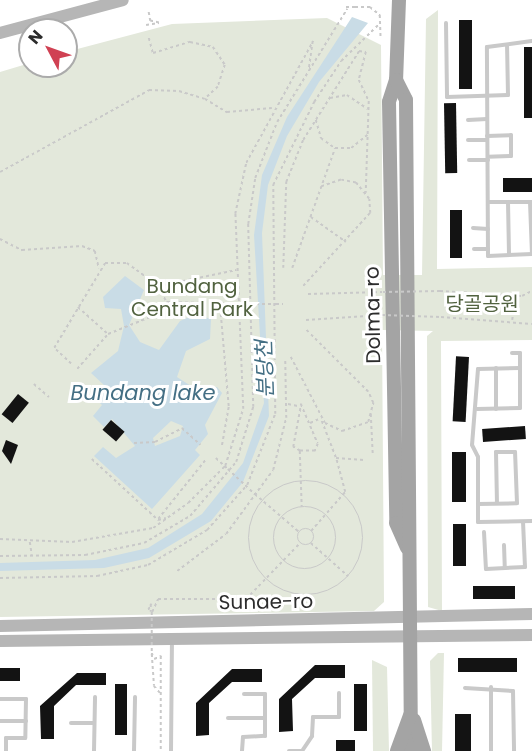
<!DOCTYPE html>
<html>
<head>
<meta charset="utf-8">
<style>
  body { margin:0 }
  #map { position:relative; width:532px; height:751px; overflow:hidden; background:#fff; font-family:Poppins,"Noto Sans KR",sans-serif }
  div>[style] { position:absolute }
  .green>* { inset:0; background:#e3e8db }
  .water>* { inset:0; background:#c9dce6 }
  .building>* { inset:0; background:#131313; transform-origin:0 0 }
  .path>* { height:1.5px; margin-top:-0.75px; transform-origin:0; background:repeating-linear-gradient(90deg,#c9c9c9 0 3px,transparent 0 6px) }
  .path>.ring { margin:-0.75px; padding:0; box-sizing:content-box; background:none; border:1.5px solid #c9c9c9; border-radius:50% }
  .lane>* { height:4px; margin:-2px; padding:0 2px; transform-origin:2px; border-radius:2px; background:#c9c9c9 }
  .secondary>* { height:12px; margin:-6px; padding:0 6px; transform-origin:6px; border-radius:6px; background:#b6b6b6 }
  .primary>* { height:14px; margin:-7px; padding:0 7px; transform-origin:7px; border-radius:7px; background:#a4a4a4 }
  .path-bridge>* { height:1.5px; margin-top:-0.75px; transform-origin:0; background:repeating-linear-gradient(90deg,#c9c9c9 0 3px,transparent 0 6px) }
  span { translate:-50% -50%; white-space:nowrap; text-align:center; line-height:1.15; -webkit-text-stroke:6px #fff; paint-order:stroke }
  .park-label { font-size:20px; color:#51623f }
  .street-label { font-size:20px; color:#2c2c2c }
  .water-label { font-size:21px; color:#446f84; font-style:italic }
  .north { position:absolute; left:18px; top:18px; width:60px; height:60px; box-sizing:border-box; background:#fff; border:2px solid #ababab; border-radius:50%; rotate:311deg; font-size:16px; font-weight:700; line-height:24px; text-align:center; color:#2c2c2c }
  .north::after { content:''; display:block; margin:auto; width:21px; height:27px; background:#d04153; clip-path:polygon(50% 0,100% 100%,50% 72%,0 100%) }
</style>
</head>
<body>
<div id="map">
  <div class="green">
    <i style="clip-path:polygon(438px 10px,437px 269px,532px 267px,532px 340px,441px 341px,442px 611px,428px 607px,427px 336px,433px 331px,382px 330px,384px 602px,374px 611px,0 617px,0 72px,30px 63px,66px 66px,66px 52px,172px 24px,327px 18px,381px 45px,383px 275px,422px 275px,426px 19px)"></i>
    <i style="clip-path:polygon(438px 653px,444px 653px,442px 751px,432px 751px,430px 661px)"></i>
    <i style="clip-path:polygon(372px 660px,387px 667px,389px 751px,373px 751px)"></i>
  </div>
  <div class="water">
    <i style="clip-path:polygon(352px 17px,368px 23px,319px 82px,287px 136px,268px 185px,262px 233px,269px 416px,243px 482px,211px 521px,149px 558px,104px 568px,0 571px,0 563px,95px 560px,148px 548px,202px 514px,243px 463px,264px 403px,254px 235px,262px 175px,287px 117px)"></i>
    <i style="clip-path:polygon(evenodd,125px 276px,144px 290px,129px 325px,140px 342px,159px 350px,180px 321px,196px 314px,211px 319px,210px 339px,186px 351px,177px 377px,191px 386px,217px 387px,222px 393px,205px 425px,208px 434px,195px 450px,200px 455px,152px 509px,94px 456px,103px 447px,116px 458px,135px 446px,112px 419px,104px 427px,93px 416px,102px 405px,95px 398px,105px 386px,91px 373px,118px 351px,124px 326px,121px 309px,105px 308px,103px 297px,125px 276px,171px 421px,183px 426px,180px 436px,155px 446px,153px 438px,171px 421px)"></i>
  </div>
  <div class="building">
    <i style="left:459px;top:20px;width:13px;height:69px"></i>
    <i style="left:524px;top:47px;width:8px;height:71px"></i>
    <i style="left:456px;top:103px;width:70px;height:12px;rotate:89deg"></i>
    <i style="left:503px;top:178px;width:29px;height:14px"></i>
    <i style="left:450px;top:210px;width:12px;height:48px"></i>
    <i style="left:469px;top:357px;width:65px;height:13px;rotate:93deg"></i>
    <i style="left:18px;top:394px;width:14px;height:26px;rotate:39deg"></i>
    <i style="left:111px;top:420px;width:18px;height:13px;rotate:41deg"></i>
    <i style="left:525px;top:426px;width:13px;height:43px;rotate:86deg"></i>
    <i style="clip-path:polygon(6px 440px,18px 445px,11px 464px,2px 451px)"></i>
    <i style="left:452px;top:452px;width:14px;height:50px"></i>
    <i style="left:453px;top:524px;width:13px;height:42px"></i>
    <i style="left:515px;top:586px;width:13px;height:42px;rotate:90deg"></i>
    <i style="left:517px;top:658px;width:14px;height:59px;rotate:90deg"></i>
    <i style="clip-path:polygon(315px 665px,345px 665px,345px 678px,315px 678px,292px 699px,293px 731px,279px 732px,279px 699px)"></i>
    <i style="left:0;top:668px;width:20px;height:13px"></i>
    <i style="clip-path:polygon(232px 669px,262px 669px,262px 682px,232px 682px,209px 703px,209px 735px,196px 736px,196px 703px)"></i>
    <i style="clip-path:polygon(77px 673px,106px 673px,106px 685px,76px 685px,54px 706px,54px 739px,41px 739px,40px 706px)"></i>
    <i style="left:115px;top:684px;width:12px;height:51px"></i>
    <i style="left:354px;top:684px;width:13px;height:47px"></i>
    <i style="left:471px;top:714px;width:37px;height:16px;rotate:90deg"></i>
    <i style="left:336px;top:740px;width:19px;height:11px"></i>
  </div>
  <div class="path">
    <i style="left:355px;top:7px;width:15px"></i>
    <i style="left:370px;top:7px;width:13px;rotate:39deg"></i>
    <i style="left:380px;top:15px;width:24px;rotate:88deg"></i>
    <i style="left:146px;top:25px;width:13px;rotate:-9deg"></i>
    <i style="left:159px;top:23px;width:9px;rotate:-167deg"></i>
    <i style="left:150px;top:21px;width:11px;rotate:-100deg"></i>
    <i style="left:149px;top:38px;width:16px;rotate:75deg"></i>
    <i style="left:153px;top:53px;width:39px;rotate:-17deg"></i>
    <i style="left:190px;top:42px;width:24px;rotate:12deg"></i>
    <i style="left:213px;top:47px;width:22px;rotate:56deg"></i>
    <i style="left:225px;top:65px;width:23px;rotate:108deg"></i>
    <i style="left:218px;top:87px;width:18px;rotate:137deg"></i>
    <i style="left:205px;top:99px;width:26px;rotate:31deg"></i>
    <i style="left:227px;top:112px;width:45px;rotate:-5.1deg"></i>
    <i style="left:330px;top:98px;width:17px;rotate:-10deg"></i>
    <i style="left:347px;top:95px;width:25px;rotate:34deg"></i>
    <i style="left:316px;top:120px;width:19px;rotate:74deg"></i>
    <i style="left:321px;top:138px;width:17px;rotate:36deg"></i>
    <i style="left:335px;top:148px;width:16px"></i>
    <i style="left:351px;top:148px;width:21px;rotate:-39deg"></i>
    <i style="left:0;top:172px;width:170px;rotate:-28.8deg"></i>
    <i style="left:149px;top:90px;width:30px;rotate:2deg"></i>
    <i style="left:179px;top:91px;width:27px;rotate:17deg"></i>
    <i style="left:311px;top:217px;width:43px;rotate:35.5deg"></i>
    <i style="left:0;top:239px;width:25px;rotate:27deg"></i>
    <i style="left:22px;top:250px;width:60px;rotate:-3.8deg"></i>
    <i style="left:82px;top:246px;width:14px;rotate:21deg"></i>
    <i style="left:95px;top:251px;width:18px;rotate:77deg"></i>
    <i style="left:283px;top:268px;width:86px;rotate:-88deg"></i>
    <i style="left:286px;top:182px;width:45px;rotate:-68deg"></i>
    <i style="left:303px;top:140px;width:105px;rotate:-57.8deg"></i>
    <i style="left:359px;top:51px;width:7px;rotate:8deg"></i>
    <i style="left:366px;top:52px;width:29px;rotate:104deg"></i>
    <i style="left:359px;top:80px;width:23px;rotate:65deg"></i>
    <i style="left:369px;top:101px;width:92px;rotate:91.9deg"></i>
    <i style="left:292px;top:268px;width:127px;rotate:-70.3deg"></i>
    <i style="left:303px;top:286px;width:99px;rotate:-47.5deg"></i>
    <i style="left:370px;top:213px;width:14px;rotate:-94deg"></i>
    <i style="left:369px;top:199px;width:21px;rotate:-129deg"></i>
    <i style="left:356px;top:183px;width:15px;rotate:-169deg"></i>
    <i style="left:341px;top:180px;width:21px;rotate:161deg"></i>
    <i style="left:159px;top:287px;width:16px;rotate:63deg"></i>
    <i style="left:440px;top:291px;width:82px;rotate:3.5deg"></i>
    <i style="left:522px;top:296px;width:11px;rotate:-27deg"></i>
    <i style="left:308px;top:294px;width:74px;rotate:-1.5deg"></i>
    <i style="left:220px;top:302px;width:105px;rotate:85.1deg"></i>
    <i style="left:229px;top:407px;width:40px;rotate:100deg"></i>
    <i style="left:276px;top:304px;width:7px"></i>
    <i style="left:78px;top:307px;width:40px;rotate:42deg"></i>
    <i style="left:221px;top:313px;width:11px;rotate:-38deg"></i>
    <i style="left:441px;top:317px;width:91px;rotate:4.4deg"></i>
    <i style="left:306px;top:320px;width:76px;rotate:-3.8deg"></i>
    <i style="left:512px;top:320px;width:24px;rotate:-83deg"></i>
    <i style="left:291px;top:357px;width:74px;rotate:62.7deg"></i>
    <i style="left:325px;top:423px;width:19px;rotate:25deg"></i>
    <i style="left:342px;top:431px;width:28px;rotate:-19deg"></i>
    <i style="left:368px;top:422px;width:20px;rotate:-75deg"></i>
    <i style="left:373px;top:403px;width:12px;rotate:-114deg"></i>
    <i style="left:368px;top:392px;width:89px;rotate:-135deg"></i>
    <i style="left:71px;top:364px;width:23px;rotate:-137deg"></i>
    <i style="left:54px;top:348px;width:99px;rotate:-59deg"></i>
    <i style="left:105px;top:263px;width:22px"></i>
    <i style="left:127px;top:263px;width:39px;rotate:36deg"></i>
    <i style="left:159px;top:286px;width:79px;rotate:-11.7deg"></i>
    <i style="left:77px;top:369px;width:47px;rotate:-48.5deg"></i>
    <i style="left:108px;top:334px;width:56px;rotate:-22deg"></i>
    <i style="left:160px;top:313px;width:13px;rotate:-58deg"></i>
    <i style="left:167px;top:302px;width:77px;rotate:1.5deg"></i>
    <i style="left:34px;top:384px;width:20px;rotate:41deg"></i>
    <i style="left:288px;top:404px;width:10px;rotate:11deg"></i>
    <i style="left:371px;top:414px;width:41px;rotate:87.2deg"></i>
    <i style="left:322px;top:421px;width:40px;rotate:69deg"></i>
    <i style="left:336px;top:458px;width:28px;rotate:4deg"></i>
    <i style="left:310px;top:423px;width:10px;rotate:-24deg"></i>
    <i style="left:134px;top:443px;width:21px;rotate:-3deg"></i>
    <i style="left:155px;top:442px;width:30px;rotate:-27deg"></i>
    <i style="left:182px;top:428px;width:25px;rotate:42deg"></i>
    <i style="left:300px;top:451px;width:8px;rotate:-150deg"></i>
    <i style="left:293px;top:447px;width:44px;rotate:-79.5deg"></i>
    <i style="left:301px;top:404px;width:43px;rotate:67deg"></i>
    <i style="left:318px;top:444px;width:8px;rotate:113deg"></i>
    <i style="left:315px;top:451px;width:15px;rotate:180deg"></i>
    <i style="left:300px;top:451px;width:56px;rotate:88deg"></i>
    <i style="left:216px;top:458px;width:16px;rotate:43deg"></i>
    <i style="left:92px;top:459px;width:90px;rotate:42.7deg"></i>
    <i style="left:158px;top:520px;width:8px;rotate:-14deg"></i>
    <i class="ring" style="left:249px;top:481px;width:112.5px;height:112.5px"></i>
    <i style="left:255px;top:494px;width:58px;rotate:40.8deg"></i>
    <i class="ring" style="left:274px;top:507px;width:60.5px;height:60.5px"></i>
    <i style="left:158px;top:519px;width:77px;rotate:-51.3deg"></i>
    <i class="ring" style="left:298px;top:529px;width:14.5px;height:14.5px"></i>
    <i style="left:311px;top:531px;width:52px;rotate:-48.9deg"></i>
    <i style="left:345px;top:492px;width:35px;rotate:-105deg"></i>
    <i style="left:0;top:539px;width:72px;rotate:2.4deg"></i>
    <i style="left:72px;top:542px;width:82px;rotate:-9.8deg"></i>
    <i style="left:153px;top:528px;width:43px;rotate:-35.5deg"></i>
    <i style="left:188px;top:503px;width:52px;rotate:-45deg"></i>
    <i style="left:225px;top:466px;width:60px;rotate:-72.5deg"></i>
    <i style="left:243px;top:409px;width:195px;rotate:-92.3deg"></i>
    <i style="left:235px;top:214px;width:52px;rotate:-77.8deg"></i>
    <i style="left:246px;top:163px;width:139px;rotate:-61.2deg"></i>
    <i style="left:313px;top:41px;width:28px;rotate:98deg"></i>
    <i style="left:30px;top:542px;width:13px;rotate:81deg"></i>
    <i style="left:311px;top:543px;width:50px;rotate:41.7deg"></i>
    <i style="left:0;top:556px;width:85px;rotate:-0.7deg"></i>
    <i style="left:85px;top:555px;width:60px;rotate:-11.5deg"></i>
    <i style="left:144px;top:543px;width:53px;rotate:-30.4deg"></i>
    <i style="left:190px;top:516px;width:71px;rotate:-49.6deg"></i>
    <i style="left:236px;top:462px;width:58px;rotate:-72.8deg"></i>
    <i style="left:253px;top:407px;width:183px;rotate:-91.6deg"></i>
    <i style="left:248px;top:224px;width:47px;rotate:-81.3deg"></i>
    <i style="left:255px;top:178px;width:60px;rotate:-68.6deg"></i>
    <i style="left:277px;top:122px;width:133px;rotate:-58.2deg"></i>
    <i style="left:177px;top:571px;width:61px;rotate:-37.1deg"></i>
    <i style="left:226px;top:534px;width:79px;rotate:-53.7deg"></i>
    <i style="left:273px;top:470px;width:54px;rotate:-76deg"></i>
    <i style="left:286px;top:418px;width:57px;rotate:-91deg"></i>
    <i style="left:0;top:578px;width:97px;rotate:-1.2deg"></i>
    <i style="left:97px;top:576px;width:52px;rotate:-12.2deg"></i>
    <i style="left:148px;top:565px;width:69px;rotate:-30.7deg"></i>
    <i style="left:207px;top:530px;width:60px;rotate:-48.4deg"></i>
    <i style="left:247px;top:485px;width:76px;rotate:-68.5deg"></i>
    <i style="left:275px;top:414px;width:229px;rotate:-90.5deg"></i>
    <i style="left:273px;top:185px;width:93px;rotate:-63.7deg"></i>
    <i style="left:314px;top:102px;width:49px;rotate:-56.6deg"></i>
    <i style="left:341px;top:61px;width:52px;rotate:-44.2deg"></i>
    <i style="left:148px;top:610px;width:7px;rotate:-63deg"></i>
    <i style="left:151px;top:604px;width:8px;rotate:90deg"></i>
    <i style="left:152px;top:612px;width:14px;rotate:-65deg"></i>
    <i style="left:158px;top:599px;width:88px"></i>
    <i style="left:246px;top:599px;width:78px;rotate:-46deg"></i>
    <i style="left:152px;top:653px;width:6px;rotate:72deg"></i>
    <i style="left:154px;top:659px;width:8px;rotate:-23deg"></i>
    <i style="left:161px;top:656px;width:95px;rotate:90deg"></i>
    <i style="left:152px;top:654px;width:32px;rotate:86deg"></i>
    <i style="left:154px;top:686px;width:11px;rotate:49deg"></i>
  </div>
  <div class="lane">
    <i style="left:446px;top:23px;width:74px;rotate:89.2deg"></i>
    <i style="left:447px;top:97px;width:61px;rotate:-1.9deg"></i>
    <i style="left:508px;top:95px;width:50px;rotate:-91.1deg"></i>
    <i style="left:468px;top:120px;width:19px;rotate:-3deg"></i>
    <i style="left:487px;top:136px;width:24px;rotate:-2deg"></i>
    <i style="left:511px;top:135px;width:21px;rotate:90deg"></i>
    <i style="left:511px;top:156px;width:23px;rotate:178deg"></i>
    <i style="left:468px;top:140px;width:19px"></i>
    <i style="left:469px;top:160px;width:19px"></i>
    <i style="left:488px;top:202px;width:44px"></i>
    <i style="left:508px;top:202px;width:53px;rotate:88.9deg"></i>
    <i style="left:530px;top:202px;width:52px;rotate:87.8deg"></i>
    <i style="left:532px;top:254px;width:44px;rotate:177.4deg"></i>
    <i style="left:488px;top:256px;width:209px;rotate:-90.3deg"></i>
    <i style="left:487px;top:47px;width:45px;rotate:-7.6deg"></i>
    <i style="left:473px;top:228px;width:15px;rotate:4deg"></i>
    <i style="left:474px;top:249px;width:14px"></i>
    <i style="left:496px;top:368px;width:41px;rotate:90deg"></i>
    <i style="left:520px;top:368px;width:42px;rotate:178.6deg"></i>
    <i style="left:478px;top:369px;width:76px;rotate:94.5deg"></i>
    <i style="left:472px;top:445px;width:13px;rotate:63deg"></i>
    <i style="left:478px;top:457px;width:65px;rotate:90deg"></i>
    <i style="left:478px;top:522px;width:54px;rotate:-1.1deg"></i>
    <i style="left:477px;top:409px;width:43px;rotate:-1.3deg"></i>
    <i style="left:520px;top:408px;width:55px;rotate:-90deg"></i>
    <i style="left:520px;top:353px;width:8px;rotate:180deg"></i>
    <i style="left:478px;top:504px;width:39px;rotate:-1deg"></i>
    <i style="left:517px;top:503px;width:51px;rotate:-92.2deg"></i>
    <i style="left:515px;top:452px;width:19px;rotate:180deg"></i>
    <i style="left:496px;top:452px;width:51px;rotate:88.9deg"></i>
    <i style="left:484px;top:532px;width:37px;rotate:87deg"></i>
    <i style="left:486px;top:569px;width:39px;rotate:-3deg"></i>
    <i style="left:525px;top:567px;width:45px;rotate:-92.5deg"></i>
    <i style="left:504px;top:545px;width:23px;rotate:88deg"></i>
    <i style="left:491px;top:687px;width:64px;rotate:90deg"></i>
    <i style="left:465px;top:688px;width:48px;rotate:3.6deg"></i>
    <i style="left:513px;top:691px;width:60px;rotate:89deg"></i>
    <i style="left:0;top:699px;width:26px"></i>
    <i style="left:26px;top:699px;width:39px;rotate:91deg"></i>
    <i style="left:25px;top:738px;width:19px;rotate:180deg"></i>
    <i style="left:6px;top:738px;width:13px;rotate:90deg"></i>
    <i style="left:228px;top:718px;width:37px"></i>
    <i style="left:0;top:721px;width:26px"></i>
    <i style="left:71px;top:723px;width:23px"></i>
    <i style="left:94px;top:751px;width:54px;rotate:-88.9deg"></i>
    <i style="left:134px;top:751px;width:54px;rotate:-88.9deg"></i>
    <i style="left:171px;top:751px;width:111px;rotate:-89.5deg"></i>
    <i style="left:242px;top:751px;width:14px;rotate:-86deg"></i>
    <i style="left:243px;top:737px;width:22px;rotate:-3deg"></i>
    <i style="left:265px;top:736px;width:42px;rotate:-90deg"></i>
    <i style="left:265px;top:694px;width:21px;rotate:180deg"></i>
    <i style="left:289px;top:751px;width:13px"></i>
    <i style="left:302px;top:751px;width:18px;rotate:-56deg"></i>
    <i style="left:312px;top:736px;width:19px;rotate:-87deg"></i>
    <i style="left:313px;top:717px;width:26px"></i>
    <i style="left:339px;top:717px;width:24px;rotate:-90deg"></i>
  </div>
  <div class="secondary">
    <i style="left:0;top:33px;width:127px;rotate:-15deg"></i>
    <i style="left:0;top:626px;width:532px;rotate:-1.29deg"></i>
    <i style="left:0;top:641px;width:532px;rotate:-0.65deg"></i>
  </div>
  <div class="primary">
    <i style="left:399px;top:0;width:80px;rotate:92.1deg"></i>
    <i style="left:396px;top:80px;width:23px;rotate:108deg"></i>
    <i style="left:389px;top:102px;width:421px;rotate:89deg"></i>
    <i style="left:396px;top:523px;width:27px;rotate:66deg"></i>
    <i style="left:396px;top:80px;width:22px;rotate:63deg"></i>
    <i style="left:406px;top:100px;width:651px;rotate:89.56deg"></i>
    <i style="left:414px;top:720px;width:33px;rotate:72deg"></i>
    <i style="left:397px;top:751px;width:38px;rotate:-70deg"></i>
  </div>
  <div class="path-bridge">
    <i style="left:346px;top:7px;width:9px"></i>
    <i style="left:383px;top:292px;width:57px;rotate:-1deg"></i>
    <i style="left:244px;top:304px;width:32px"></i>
    <i style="left:382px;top:315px;width:59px;rotate:1.9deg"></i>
    <i style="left:228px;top:469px;width:37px;rotate:43deg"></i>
    <i style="left:152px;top:612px;width:41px;rotate:90deg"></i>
  </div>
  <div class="park-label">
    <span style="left:192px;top:298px">Bundang<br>Central Park</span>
    <span style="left:482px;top:304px">당골공원</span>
  </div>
  <div class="street-label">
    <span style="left:373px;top:315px;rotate:-91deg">Dolma-ro</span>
    <span style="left:266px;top:602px;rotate:-1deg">Sunae-ro</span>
  </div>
  <div class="water-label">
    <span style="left:265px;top:369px;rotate:-92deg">분당천</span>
    <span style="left:143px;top:393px">Bundang lake</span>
  </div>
  <div class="north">N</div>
</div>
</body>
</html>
